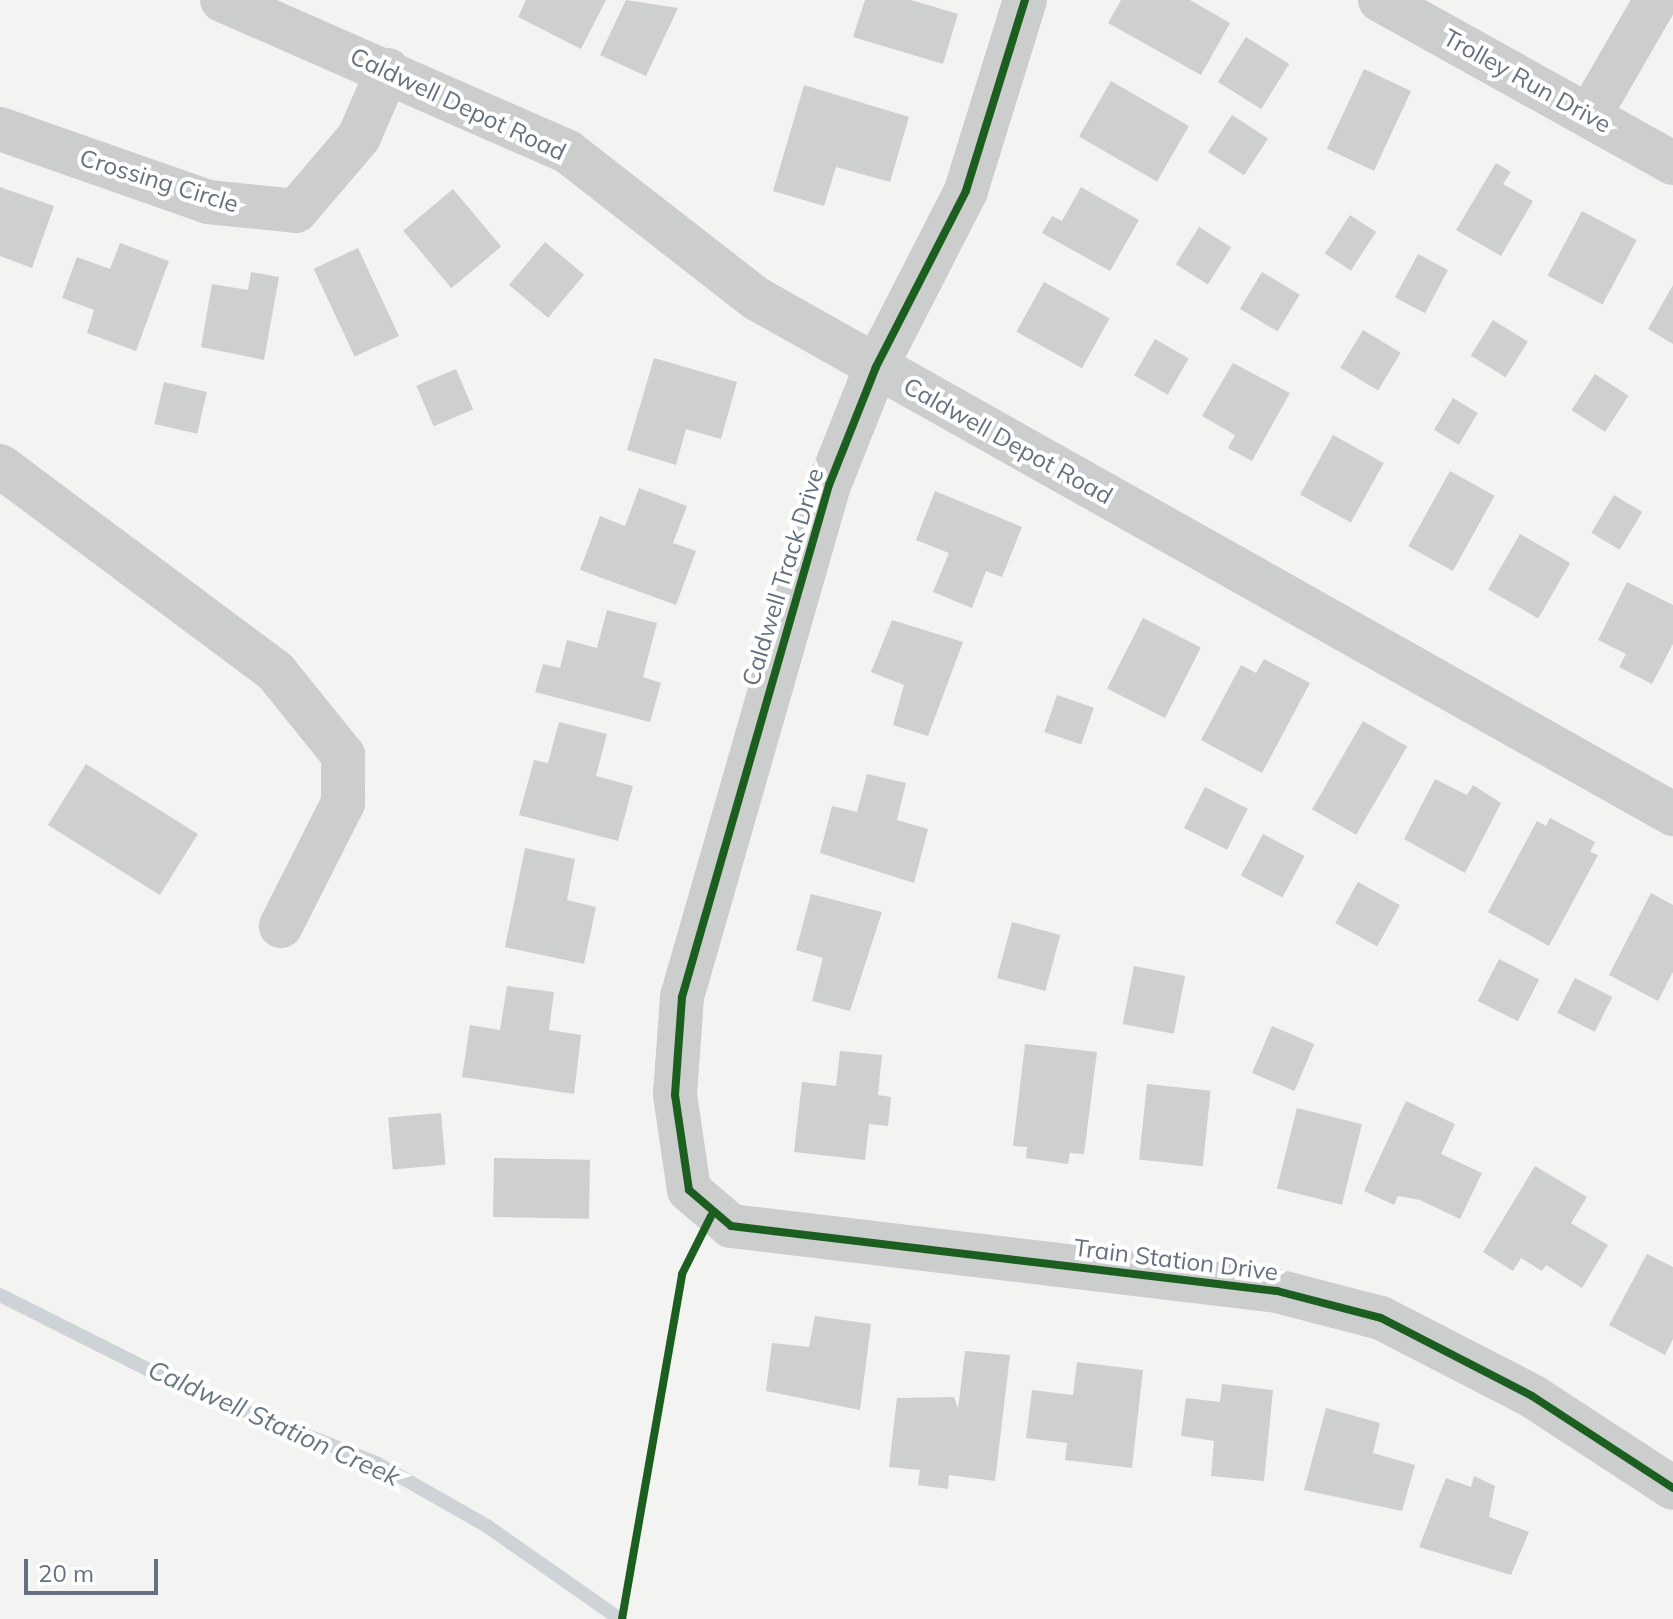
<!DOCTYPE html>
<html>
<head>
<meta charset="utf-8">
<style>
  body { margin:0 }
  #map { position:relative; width:1673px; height:1619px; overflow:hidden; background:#f3f3f2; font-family:Mulish,sans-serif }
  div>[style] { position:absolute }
  .stream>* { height:14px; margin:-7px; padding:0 7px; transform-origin:7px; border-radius:7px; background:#cdd3d7 }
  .building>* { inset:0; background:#cecfcf; transform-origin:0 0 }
  .minor>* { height:44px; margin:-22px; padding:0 22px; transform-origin:22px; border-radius:22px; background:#cccdcd }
  .cycleway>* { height:8px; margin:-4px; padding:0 4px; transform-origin:4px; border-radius:4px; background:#1b5e20 }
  span { translate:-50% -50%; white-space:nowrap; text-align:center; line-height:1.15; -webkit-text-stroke:8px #fff; paint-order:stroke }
  .street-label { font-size:24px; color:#657080 }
  .water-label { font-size:26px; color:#667884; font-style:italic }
  .scale { position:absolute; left:24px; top:1559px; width:134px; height:36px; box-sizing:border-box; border:4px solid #657080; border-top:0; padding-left:10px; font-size:24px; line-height:28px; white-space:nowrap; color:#657080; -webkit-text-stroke:6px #fff; paint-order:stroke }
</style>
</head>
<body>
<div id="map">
  <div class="stream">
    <i style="left:0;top:1295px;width:198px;rotate:26.7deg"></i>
    <i style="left:177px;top:1384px;width:216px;rotate:21.7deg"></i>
    <i style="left:378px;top:1464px;width:125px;rotate:29.6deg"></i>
    <i style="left:487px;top:1526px;width:162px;rotate:35deg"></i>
  </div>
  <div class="building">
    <i style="clip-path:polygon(526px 0,606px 0,581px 49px,518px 17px)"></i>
    <i style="clip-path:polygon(626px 0,678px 8px,646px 76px,600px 55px)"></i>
    <i style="clip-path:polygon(865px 0,911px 0,958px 14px,943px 64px,853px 37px)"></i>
    <i style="clip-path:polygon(1121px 0,1190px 0,1230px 23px,1201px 75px,1108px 23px)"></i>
    <i style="left:1246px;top:37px;width:51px;height:53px;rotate:32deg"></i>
    <i style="left:1364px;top:69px;width:52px;height:88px;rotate:25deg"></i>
    <i style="left:1111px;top:81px;width:90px;height:64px;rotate:30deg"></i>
    <i style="clip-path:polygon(804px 85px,909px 117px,890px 182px,836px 167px,824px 206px,773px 191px)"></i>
    <i style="left:1232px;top:115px;width:43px;height:44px;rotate:33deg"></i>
    <i style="clip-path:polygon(1496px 163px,1511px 172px,1503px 184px,1533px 201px,1501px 256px,1456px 230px)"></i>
    <i style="clip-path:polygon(0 187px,54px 206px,32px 268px,0 256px)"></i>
    <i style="clip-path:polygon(1081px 187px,1139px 220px,1110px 271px,1042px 233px,1052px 216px,1062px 221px)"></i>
    <i style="left:453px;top:189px;width:75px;height:65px;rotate:50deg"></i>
    <i style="left:1582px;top:211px;width:62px;height:73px;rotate:28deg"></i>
    <i style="left:1350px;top:215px;width:31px;height:46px;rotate:33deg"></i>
    <i style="left:1199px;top:227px;width:38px;height:44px;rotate:32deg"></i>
    <i style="left:545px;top:242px;width:51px;height:56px;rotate:40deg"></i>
    <i style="clip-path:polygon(120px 243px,169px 261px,136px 351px,87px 333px,94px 310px,62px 298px,77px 257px,110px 269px)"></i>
    <i style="left:358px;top:248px;width:97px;height:49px;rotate:65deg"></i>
    <i style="left:1418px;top:254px;width:34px;height:49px;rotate:28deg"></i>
    <i style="clip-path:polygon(251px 272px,279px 277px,264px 360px,201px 347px,212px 284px,248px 290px)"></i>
    <i style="left:1262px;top:272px;width:44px;height:43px;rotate:31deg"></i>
    <i style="left:1044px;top:282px;width:75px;height:57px;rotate:29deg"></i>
    <i style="clip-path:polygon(1673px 285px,1673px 344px,1648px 329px)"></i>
    <i style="left:1493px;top:320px;width:41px;height:42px;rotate:32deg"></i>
    <i style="left:1363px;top:330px;width:44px;height:44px;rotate:31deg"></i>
    <i style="left:1155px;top:339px;width:39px;height:42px;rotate:30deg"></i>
    <i style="clip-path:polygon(654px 358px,737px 382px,721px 439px,686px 429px,676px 465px,627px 450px)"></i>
    <i style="clip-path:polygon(1233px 363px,1290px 393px,1252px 461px,1228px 448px,1235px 435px,1202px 416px)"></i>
    <i style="left:456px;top:369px;width:44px;height:43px;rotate:67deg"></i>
    <i style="left:1595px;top:374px;width:40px;height:43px;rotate:33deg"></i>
    <i style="left:164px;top:382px;width:44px;height:43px;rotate:13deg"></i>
    <i style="left:1453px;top:398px;width:29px;height:37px;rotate:31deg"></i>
    <i style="left:1333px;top:435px;width:58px;height:68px;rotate:29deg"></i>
    <i style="left:1450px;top:471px;width:51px;height:86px;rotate:29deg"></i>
    <i style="clip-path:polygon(639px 488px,687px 506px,673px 543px,696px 551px,676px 605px,580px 570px,600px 516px,625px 526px)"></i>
    <i style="clip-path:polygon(935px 491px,1022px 527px,1002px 577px,986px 571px,972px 608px,933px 592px,949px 553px,916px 540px)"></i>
    <i style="left:1614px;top:495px;width:33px;height:44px;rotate:31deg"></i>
    <i style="left:1520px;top:534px;width:58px;height:64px;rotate:30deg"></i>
    <i style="clip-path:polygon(1627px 582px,1673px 605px,1673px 644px,1652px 684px,1619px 667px,1626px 654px,1598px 640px)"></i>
    <i style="clip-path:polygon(607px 610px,657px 623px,643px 677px,661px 683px,650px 722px,535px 692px,543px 664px,560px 668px,567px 640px,597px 648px)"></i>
    <i style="left:1143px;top:618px;width:65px;height:79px;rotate:27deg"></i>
    <i style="clip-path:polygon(892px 620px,963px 642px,928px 736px,893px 725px,904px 685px,871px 672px)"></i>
    <i style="clip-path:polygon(1264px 659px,1310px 683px,1262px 773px,1201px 740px,1241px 665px,1256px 673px)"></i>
    <i style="left:1057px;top:695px;width:39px;height:39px;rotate:19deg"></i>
    <i style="left:1363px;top:721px;width:51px;height:102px;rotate:30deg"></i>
    <i style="clip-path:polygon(559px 722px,607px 734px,596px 776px,633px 786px,618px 841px,519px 815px,534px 760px,548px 763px)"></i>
    <i style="left:86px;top:764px;width:132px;height:72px;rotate:32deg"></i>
    <i style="clip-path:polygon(867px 774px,906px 783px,897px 820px,928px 829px,914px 883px,820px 853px,832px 806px,857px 812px)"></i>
    <i style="clip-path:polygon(1435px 779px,1467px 795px,1473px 785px,1501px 803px,1465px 873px,1404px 839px)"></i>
    <i style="left:1205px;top:787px;width:48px;height:46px;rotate:27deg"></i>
    <i style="clip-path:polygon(1550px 818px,1595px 842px,1590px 852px,1598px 855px,1549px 946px,1488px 912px,1537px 821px,1546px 826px)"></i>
    <i style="left:1263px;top:834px;width:47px;height:47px;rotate:28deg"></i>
    <i style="clip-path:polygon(525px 848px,575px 859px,567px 900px,596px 907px,584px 964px,505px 947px)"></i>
    <i style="left:1358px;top:882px;width:48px;height:47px;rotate:29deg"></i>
    <i style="clip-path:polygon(1651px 893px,1673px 905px,1673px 972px,1658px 1001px,1609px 975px)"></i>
    <i style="clip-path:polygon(811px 894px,882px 912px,850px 1011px,812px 1001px,823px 958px,796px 950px)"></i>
    <i style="left:1012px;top:922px;width:50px;height:58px;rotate:15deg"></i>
    <i style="left:1499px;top:959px;width:45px;height:47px;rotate:27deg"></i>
    <i style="left:1134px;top:966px;width:52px;height:59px;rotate:11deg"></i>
    <i style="left:1575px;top:978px;width:42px;height:39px;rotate:27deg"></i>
    <i style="clip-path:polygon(507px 986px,554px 992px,549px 1030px,581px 1035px,574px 1094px,462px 1077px,470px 1025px,500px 1030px)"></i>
    <i style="left:1272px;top:1026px;width:46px;height:51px;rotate:23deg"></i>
    <i style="clip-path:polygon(1025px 1044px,1097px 1052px,1084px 1154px,1070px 1153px,1068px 1164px,1026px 1158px,1027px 1147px,1013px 1146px)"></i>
    <i style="clip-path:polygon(840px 1051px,882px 1055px,878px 1095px,891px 1097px,888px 1126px,869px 1124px,865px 1160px,794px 1152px,802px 1082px,836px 1086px)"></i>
    <i style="left:1147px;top:1084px;width:64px;height:76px;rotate:6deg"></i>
    <i style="clip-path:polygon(1406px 1101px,1455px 1124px,1441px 1154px,1482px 1173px,1460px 1219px,1420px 1200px,1398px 1196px,1394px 1205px,1364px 1191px)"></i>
    <i style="left:1297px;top:1108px;width:67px;height:83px;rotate:14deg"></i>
    <i style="left:441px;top:1113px;width:52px;height:53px;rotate:85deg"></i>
    <i style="left:494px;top:1158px;width:96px;height:59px;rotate:1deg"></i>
    <i style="clip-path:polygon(1535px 1166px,1587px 1197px,1571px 1223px,1608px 1245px,1582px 1288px,1546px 1265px,1542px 1271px,1521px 1258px,1513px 1271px,1483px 1252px)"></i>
    <i style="clip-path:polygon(1647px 1254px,1673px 1267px,1673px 1339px,1665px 1355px,1609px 1325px)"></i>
    <i style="clip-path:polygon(815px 1316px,871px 1324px,860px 1410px,766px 1391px,772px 1343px,809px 1347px)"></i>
    <i style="clip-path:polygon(965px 1351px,1010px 1355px,995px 1481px,949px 1475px,948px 1489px,918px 1485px,920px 1470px,889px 1467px,897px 1398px,954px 1397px,958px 1409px)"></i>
    <i style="clip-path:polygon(1077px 1362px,1143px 1370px,1132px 1468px,1065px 1460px,1067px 1443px,1026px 1438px,1032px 1390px,1073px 1395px)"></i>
    <i style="clip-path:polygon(1222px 1384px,1273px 1390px,1264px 1481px,1211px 1476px,1214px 1441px,1181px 1436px,1186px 1398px,1220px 1402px)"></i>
    <i style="clip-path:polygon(1326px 1408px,1380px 1423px,1373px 1453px,1415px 1465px,1402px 1511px,1304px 1490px)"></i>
    <i style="clip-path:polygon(1474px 1476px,1495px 1486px,1489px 1517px,1529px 1532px,1511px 1575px,1419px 1547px,1446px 1478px,1471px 1487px)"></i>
  </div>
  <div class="minor">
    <i style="left:222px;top:0;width:378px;rotate:23.7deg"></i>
    <i style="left:568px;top:152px;width:239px;rotate:37.9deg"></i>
    <i style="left:757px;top:299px;width:1051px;rotate:29.35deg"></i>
    <i style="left:1025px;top:0;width:200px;rotate:107.2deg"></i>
    <i style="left:966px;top:191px;width:198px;rotate:117.1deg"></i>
    <i style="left:876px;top:367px;width:127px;rotate:111.7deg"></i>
    <i style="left:829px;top:485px;width:533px;rotate:106.02deg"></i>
    <i style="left:682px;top:997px;width:98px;rotate:94.1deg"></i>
    <i style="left:675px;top:1095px;width:96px;rotate:81.6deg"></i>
    <i style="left:689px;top:1190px;width:55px;rotate:40.6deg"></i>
    <i style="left:731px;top:1226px;width:550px;rotate:6.79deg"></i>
    <i style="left:1277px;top:1291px;width:107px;rotate:14.6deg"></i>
    <i style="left:1381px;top:1318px;width:170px;rotate:27.3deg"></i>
    <i style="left:1532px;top:1396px;width:168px;rotate:33.1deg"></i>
    <i style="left:1380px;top:0;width:335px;rotate:29.1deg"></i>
    <i style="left:1589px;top:116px;width:134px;rotate:-60deg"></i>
    <i style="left:0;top:129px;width:220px;rotate:19.3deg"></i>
    <i style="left:208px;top:202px;width:88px;rotate:5.8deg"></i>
    <i style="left:296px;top:211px;width:97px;rotate:-49.6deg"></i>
    <i style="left:359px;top:137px;width:73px;rotate:-66.6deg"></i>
    <i style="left:0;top:466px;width:344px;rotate:36.7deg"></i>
    <i style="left:276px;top:672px;width:107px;rotate:51.1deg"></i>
    <i style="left:343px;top:755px;width:48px;rotate:90deg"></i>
    <i style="left:343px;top:803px;width:138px;rotate:116.8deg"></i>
  </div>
  <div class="cycleway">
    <i style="left:1025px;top:0;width:200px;rotate:107.2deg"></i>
    <i style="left:966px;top:191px;width:198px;rotate:117.1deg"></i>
    <i style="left:876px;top:367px;width:127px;rotate:111.7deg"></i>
    <i style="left:829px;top:485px;width:533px;rotate:106.02deg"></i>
    <i style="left:682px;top:997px;width:98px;rotate:94.1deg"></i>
    <i style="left:675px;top:1095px;width:96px;rotate:81.6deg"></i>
    <i style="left:689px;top:1190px;width:55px;rotate:40.6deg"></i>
    <i style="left:731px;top:1226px;width:550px;rotate:6.79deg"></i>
    <i style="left:1277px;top:1291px;width:107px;rotate:14.6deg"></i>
    <i style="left:1381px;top:1318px;width:170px;rotate:27.3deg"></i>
    <i style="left:1532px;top:1396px;width:168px;rotate:33.1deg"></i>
    <i style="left:622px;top:1619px;width:350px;rotate:-80.1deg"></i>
    <i style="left:682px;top:1274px;width:65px;rotate:-63.4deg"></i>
  </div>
  <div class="street-label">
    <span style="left:1527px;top:81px;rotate:29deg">Trolley Run Drive</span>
    <span style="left:458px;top:104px;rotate:25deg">Caldwell Depot Road</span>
    <span style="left:159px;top:181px;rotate:17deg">Crossing Circle</span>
    <span style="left:1008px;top:441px;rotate:29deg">Caldwell Depot Road</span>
    <span style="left:783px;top:577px;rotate:-73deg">Caldwell Track Drive</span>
    <span style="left:1176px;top:1260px;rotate:7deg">Train Station Drive</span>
  </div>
  <div class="water-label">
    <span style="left:274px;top:1423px;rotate:24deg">Caldwell Station Creek</span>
  </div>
  <div class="scale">20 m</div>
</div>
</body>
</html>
